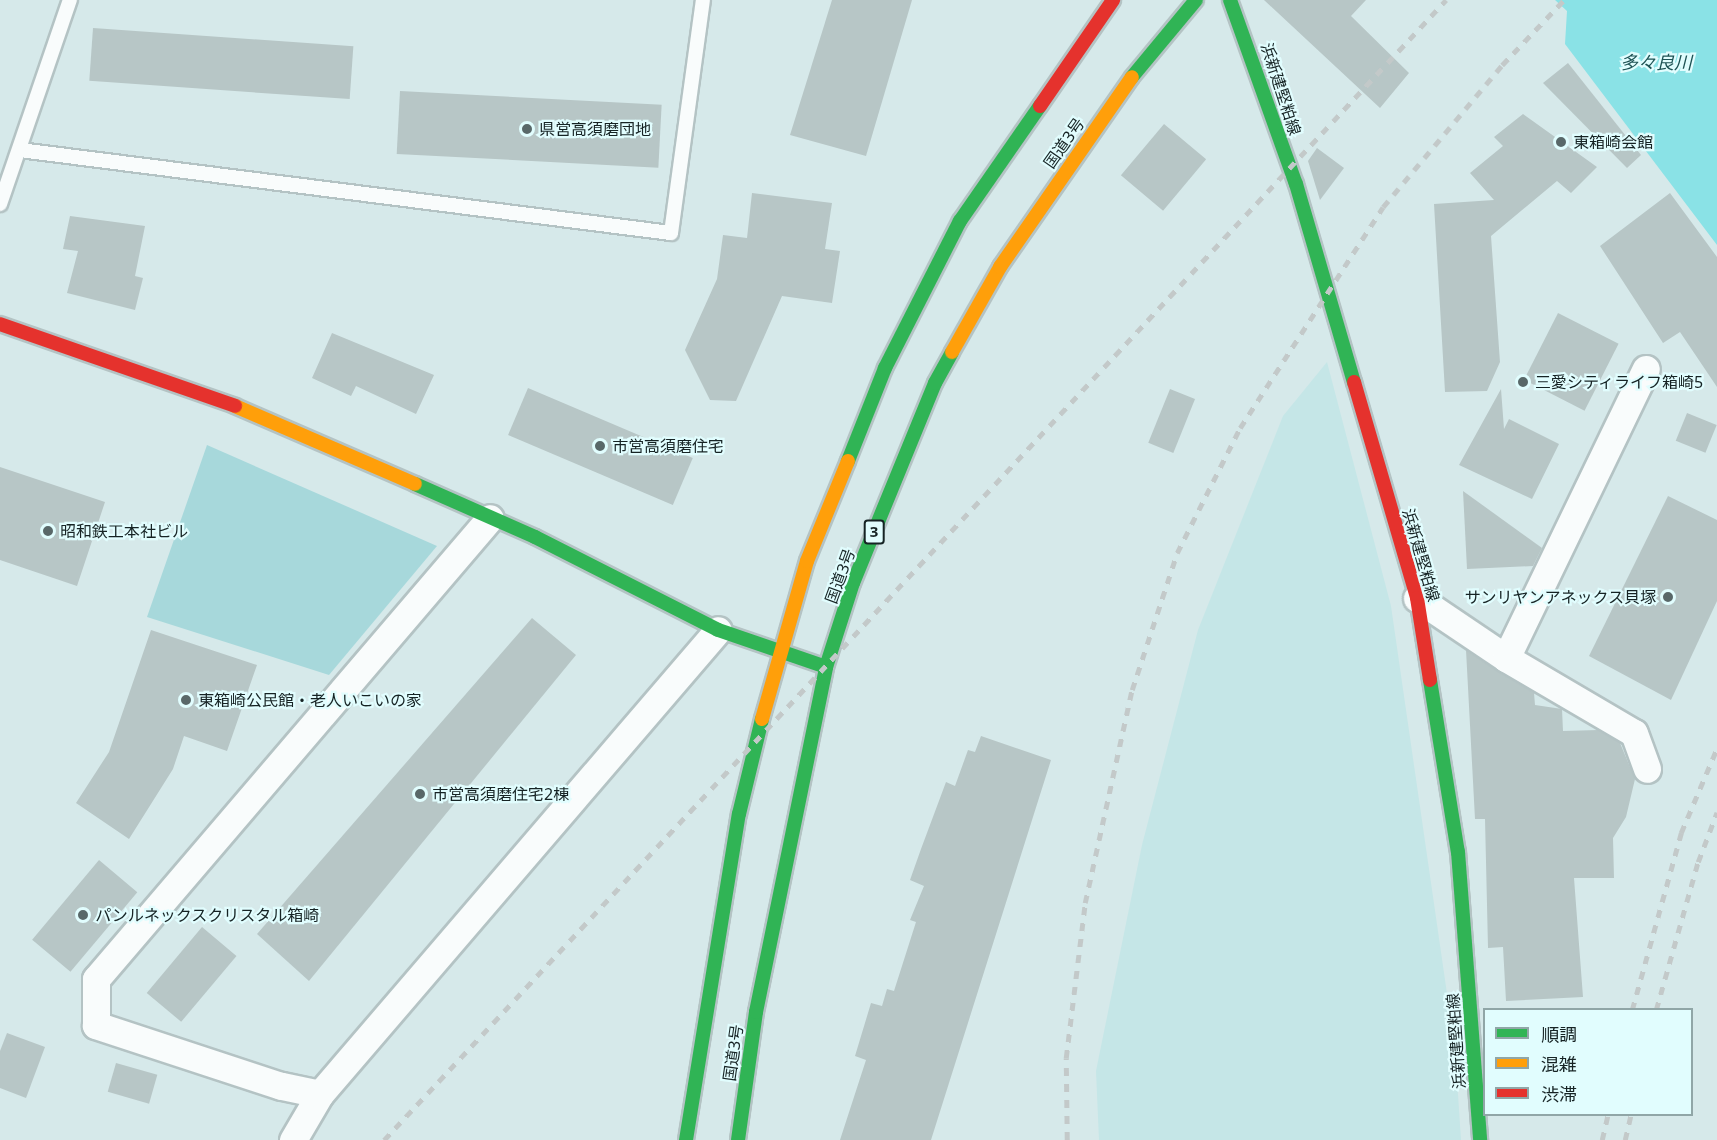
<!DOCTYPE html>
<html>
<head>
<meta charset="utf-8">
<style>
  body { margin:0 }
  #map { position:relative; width:1717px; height:1140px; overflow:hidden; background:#d6e9ea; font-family:"Noto Sans","Noto Sans JP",sans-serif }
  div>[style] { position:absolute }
  .built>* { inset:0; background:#c5e6e7 }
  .green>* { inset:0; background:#a7d8db }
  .water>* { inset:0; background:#8ae2e6 }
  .building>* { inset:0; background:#b7c6c6; transform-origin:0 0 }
  .roads { filter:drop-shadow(2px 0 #b4c3c4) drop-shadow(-2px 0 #b4c3c4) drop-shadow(0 2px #b4c3c4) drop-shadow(0 -2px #b4c3c4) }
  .lane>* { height:14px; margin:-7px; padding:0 7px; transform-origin:7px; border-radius:7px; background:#f9fcfc }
  .street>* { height:27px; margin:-13.5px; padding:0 13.5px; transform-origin:13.5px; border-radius:13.5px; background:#f9fcfc }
  .fast>* { height:14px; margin:-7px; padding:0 7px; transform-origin:7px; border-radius:7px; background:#30b455 }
  .slow>* { height:14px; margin:-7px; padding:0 7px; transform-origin:7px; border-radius:7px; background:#ff9f0a }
  .jam>* { height:14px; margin:-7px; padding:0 7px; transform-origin:7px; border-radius:7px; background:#e5322d }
  .rail>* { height:4.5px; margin-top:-2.25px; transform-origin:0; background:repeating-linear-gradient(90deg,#c3c9c9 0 8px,transparent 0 16px) }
  .dots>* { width:16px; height:16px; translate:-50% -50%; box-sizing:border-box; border:3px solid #e1fdfe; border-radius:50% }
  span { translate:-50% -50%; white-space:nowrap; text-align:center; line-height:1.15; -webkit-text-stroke:4.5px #e1fdfe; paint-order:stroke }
  .shield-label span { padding:2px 4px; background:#e1fdfe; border:2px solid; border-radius:4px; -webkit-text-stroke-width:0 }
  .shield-label { font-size:15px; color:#162324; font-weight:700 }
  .street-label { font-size:16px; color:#162324 }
  .poi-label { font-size:16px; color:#162324 }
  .left { translate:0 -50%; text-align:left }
  .right { translate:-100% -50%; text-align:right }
  .water-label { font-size:18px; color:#1d5254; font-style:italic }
  .legend { position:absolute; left:1483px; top:1008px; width:210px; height:108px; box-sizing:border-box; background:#e1fdfe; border:2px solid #90a6a7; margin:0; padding:8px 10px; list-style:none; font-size:18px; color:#162324 }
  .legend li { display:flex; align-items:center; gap:12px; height:30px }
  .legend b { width:30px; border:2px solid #90a6a7 }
</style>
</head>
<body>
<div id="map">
  <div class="built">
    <i style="clip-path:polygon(1327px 362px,1391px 606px,1455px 1049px,1461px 1140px,1099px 1140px,1096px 1071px,1142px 845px,1198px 630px,1283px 416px)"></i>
  </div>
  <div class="green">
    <i style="clip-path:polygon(207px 445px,437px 546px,329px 675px,147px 617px)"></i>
  </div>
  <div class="water">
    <i style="clip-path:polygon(1555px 0,1717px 0,1717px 245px,1565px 44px,1567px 11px)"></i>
  </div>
  <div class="building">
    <i style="clip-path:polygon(832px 0,912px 0,866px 156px,790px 135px)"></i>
    <i style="clip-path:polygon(1264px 0,1366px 0,1351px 16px,1409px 73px,1380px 108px)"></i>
    <i style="left:93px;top:28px;width:261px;height:53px;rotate:4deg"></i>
    <i style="clip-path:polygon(1568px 63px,1641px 155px,1627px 168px,1543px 83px)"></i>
    <i style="left:400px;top:91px;width:262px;height:63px;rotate:3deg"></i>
    <i style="clip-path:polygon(1523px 114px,1597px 167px,1571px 193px,1557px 181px,1491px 236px,1500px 362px,1487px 391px,1445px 392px,1434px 204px,1494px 200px,1470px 173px,1503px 146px,1494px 137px)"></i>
    <i style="left:1164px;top:124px;width:55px;height:67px;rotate:40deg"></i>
    <i style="clip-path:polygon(1317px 148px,1344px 168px,1320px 200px,1308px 161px)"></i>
    <i style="clip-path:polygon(752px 193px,832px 203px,825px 249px,840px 251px,832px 303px,782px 296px,736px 401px,710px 400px,685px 350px,717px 279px,723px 235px,747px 238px)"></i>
    <i style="clip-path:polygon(1670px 193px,1717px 257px,1717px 387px,1680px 332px,1663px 343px,1600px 246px)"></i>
    <i style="clip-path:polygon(70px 216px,145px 226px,135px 276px,143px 278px,135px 310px,67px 293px,78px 251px,63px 249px)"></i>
    <i style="left:1558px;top:313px;width:68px;height:75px;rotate:27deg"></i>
    <i style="clip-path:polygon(332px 333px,434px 375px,416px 414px,356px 386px,351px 396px,312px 378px)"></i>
    <i style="left:528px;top:388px;width:179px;height:51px;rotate:23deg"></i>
    <i style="left:1170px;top:389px;width:27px;height:58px;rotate:22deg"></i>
    <i style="clip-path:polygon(1501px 389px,1504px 429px,1509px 419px,1559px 444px,1532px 499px,1459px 465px)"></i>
    <i style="left:1687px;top:413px;width:32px;height:30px;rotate:22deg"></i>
    <i style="clip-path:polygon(0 467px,105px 502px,77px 586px,0 560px)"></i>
    <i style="clip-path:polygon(1463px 491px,1542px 548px,1533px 566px,1467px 569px)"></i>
    <i style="clip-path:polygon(1668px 496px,1717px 520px,1717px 601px,1671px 700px,1589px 656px)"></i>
    <i style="clip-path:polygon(532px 618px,576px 655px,309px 981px,257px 934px)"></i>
    <i style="clip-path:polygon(151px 630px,257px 665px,227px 751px,184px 736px,173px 769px,129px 839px,76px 803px,109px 752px)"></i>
    <i style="clip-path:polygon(1466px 650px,1534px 693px,1535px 705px,1562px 709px,1563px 731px,1598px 730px,1620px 743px,1635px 779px,1626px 817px,1613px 838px,1614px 878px,1574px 878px,1583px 997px,1506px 1001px,1503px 947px,1488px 948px,1485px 819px,1475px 819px)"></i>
    <i style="clip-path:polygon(981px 736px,1051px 760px,931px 1140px,840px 1140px,866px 1060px,855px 1056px,871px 1003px,882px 1006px,887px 989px,894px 991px,916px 922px,910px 920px,924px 886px,910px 880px,921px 849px,946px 782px,955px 786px,968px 750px,975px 752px)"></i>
    <i style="left:99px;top:860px;width:50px;height:104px;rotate:40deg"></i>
    <i style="left:202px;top:927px;width:45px;height:86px;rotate:40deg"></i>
    <i style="clip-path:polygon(7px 1033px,45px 1047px,26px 1098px,0 1088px,0 1051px)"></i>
    <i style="left:116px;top:1063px;width:43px;height:30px;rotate:16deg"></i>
  </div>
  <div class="roads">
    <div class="lane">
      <i style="left:20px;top:150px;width:656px;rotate:7.27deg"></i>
      <i style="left:671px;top:233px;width:235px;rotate:-82.2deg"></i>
      <i style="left:0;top:204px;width:216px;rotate:-71.1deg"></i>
    </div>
    <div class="street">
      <i style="left:1417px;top:598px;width:107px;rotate:34deg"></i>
      <i style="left:1506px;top:658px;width:148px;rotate:30.4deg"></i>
      <i style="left:1634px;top:733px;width:38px;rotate:70deg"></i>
      <i style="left:1506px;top:658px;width:321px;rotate:-64.2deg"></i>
      <i style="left:320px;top:1094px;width:40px;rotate:-168deg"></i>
      <i style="left:281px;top:1086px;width:195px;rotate:-161.8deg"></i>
      <i style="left:96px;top:1025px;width:46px;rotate:-90deg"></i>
      <i style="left:96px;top:979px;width:606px;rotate:-49.48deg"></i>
      <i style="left:293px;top:1140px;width:53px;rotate:-59.6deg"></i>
      <i style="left:320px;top:1094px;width:611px;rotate:-49.38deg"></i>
    </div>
    <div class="fast">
      <i style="left:1230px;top:0;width:195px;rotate:70.3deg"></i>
      <i style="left:1296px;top:184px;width:206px;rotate:73.7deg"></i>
      <i style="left:1132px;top:77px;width:100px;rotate:-50.3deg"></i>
      <i style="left:848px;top:461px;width:100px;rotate:-68.3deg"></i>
      <i style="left:885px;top:368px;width:165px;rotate:-63deg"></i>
      <i style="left:960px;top:221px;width:140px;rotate:-55.2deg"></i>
      <i style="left:415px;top:484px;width:131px;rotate:23.8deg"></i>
      <i style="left:535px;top:537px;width:205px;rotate:26.9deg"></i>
      <i style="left:718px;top:630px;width:114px;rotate:18.9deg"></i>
      <i style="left:1430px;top:680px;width:174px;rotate:80.8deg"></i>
      <i style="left:1458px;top:852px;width:289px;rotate:85.6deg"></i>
      <i style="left:686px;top:1140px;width:330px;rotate:-80.8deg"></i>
      <i style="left:739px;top:814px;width:98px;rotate:-76.4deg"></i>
      <i style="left:738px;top:1140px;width:129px;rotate:-82deg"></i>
      <i style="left:756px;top:1012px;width:352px;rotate:-78.5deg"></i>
      <i style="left:826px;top:667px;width:88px;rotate:-72.2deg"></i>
      <i style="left:853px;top:583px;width:216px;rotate:-67.7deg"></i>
      <i style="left:935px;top:383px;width:35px;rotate:-61deg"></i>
    </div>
    <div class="slow">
      <i style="left:952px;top:352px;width:98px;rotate:-60.5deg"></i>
      <i style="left:1000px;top:267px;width:231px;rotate:-55.2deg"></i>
      <i style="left:235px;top:406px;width:196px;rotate:23.4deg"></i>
      <i style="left:762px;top:719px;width:164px;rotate:-74.1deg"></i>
      <i style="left:807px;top:561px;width:108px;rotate:-67.7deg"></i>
    </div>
    <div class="jam">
      <i style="left:1040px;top:106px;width:129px;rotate:-55.4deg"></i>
      <i style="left:0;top:324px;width:249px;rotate:19.2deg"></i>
      <i style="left:1354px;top:382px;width:225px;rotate:73.7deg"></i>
      <i style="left:1417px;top:598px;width:83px;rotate:81deg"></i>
    </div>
  </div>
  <div class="rail">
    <i style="left:1632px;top:1010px;width:184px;rotate:-74.5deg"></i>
    <i style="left:1681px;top:833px;width:92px;rotate:-67deg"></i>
    <i style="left:1656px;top:1010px;width:154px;rotate:-74.2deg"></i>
    <i style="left:1698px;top:862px;width:53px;rotate:-69.2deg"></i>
    <i style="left:384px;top:1140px;width:1558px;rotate:-47.03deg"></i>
    <i style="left:1067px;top:1140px;width:82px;rotate:-90.7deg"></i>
    <i style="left:1066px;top:1058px;width:156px;rotate:-83deg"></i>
    <i style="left:1085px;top:903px;width:218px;rotate:-77.6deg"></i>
    <i style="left:1132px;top:690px;width:144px;rotate:-71.8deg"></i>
    <i style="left:1177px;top:553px;width:140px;rotate:-63.3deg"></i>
    <i style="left:1240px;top:428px;width:263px;rotate:-57.1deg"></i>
    <i style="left:1383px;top:207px;width:185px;rotate:-50deg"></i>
    <i style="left:1502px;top:65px;width:90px;rotate:-46.4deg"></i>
    <i style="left:1602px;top:1140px;width:27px;rotate:-77deg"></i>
    <i style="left:1625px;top:1140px;width:27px;rotate:-77deg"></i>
  </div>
  <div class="dots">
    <i style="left:527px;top:129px;background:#596869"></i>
    <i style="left:1561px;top:142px;background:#596869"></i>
    <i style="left:1523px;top:382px;background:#596869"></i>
    <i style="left:600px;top:446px;background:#596869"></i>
    <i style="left:48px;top:531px;background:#596869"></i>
    <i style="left:1668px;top:597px;background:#596869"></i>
    <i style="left:186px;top:700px;background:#596869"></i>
    <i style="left:420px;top:794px;background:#596869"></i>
    <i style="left:83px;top:915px;background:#596869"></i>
  </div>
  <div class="shield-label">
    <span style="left:874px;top:532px">3</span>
  </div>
  <div class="street-label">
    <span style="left:1281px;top:89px;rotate:72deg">浜新建堅粕線</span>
    <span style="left:1064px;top:143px;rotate:-55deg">国道3号</span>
    <span style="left:1421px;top:555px;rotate:74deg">浜新建堅粕線</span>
    <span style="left:840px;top:576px;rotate:-70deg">国道3号</span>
    <span style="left:1456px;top:1041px;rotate:-94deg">浜新建堅粕線</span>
    <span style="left:733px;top:1053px;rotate:-82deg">国道3号</span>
  </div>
  <div class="poi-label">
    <span class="left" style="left:539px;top:129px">県営高須磨団地</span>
    <span class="left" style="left:1573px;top:142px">東箱崎会館</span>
    <span class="left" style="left:1535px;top:382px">三愛シティライフ箱崎5</span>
    <span class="left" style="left:612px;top:446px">市営高須磨住宅</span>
    <span class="left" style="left:60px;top:531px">昭和鉄工本社ビル</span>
    <span class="right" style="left:1656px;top:597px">サンリヤンアネックス貝塚</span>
    <span class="left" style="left:198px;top:700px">東箱崎公民館・老人いこいの家</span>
    <span class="left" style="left:432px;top:794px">市営高須磨住宅2棟</span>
    <span class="left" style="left:95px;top:915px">パンルネックスクリスタル箱崎</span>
  </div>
  <div class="water-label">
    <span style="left:1656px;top:62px">多々良川</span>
  </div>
  <ul class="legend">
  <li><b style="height:8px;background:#30b455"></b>順調</li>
  <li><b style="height:8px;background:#ff9f0a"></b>混雑</li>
  <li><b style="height:8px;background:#e5322d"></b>渋滞</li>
  </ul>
</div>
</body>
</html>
